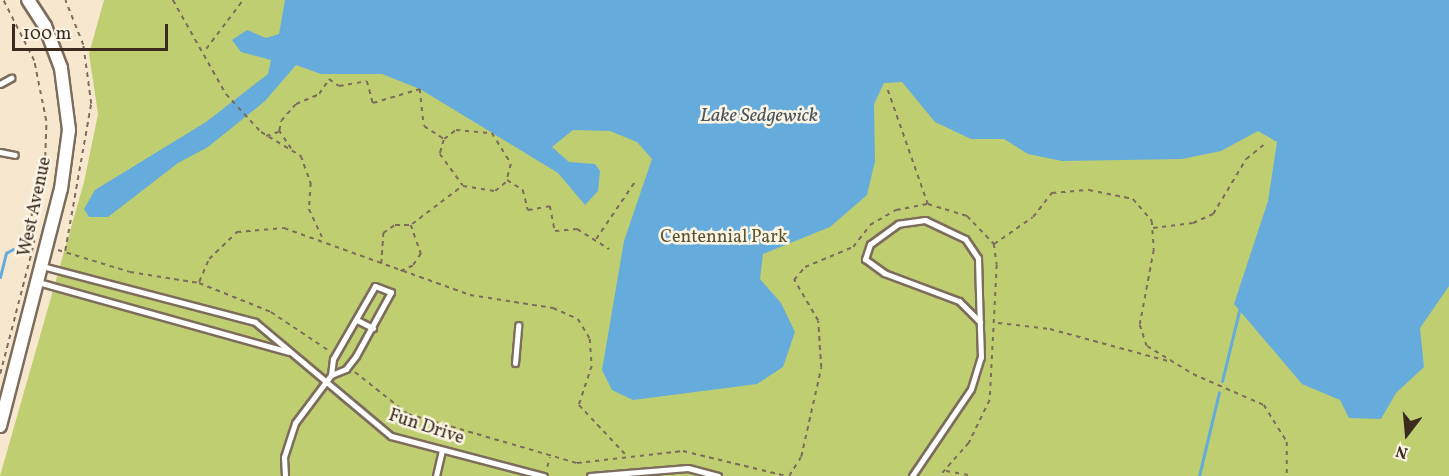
<!DOCTYPE html>
<html>
<head>
<meta charset="utf-8">
<style>
  body { margin:0 }
  #map { position:relative; width:1449px; height:476px; overflow:hidden; background:#f7e7cf; font-family:Vollkorn,serif }
  div>[style] { position:absolute }
  .green>* { inset:0; background:#bfce70 }
  .water>* { inset:0; background:#65abdb }
  .stream>* { height:3px; margin:-1.5px; padding:0 1.5px; transform-origin:1.5px; border-radius:1.5px; background:#65abdb }
  .path>* { height:1.5px; margin-top:-0.75px; transform-origin:0; background:repeating-linear-gradient(90deg,#7d6c5c 0 4.5px,transparent 0 9px) }
  .roads { filter:drop-shadow(2px 0 #7d6c5c) drop-shadow(-2px 0 #7d6c5c) drop-shadow(0 2px #7d6c5c) drop-shadow(0 -2px #7d6c5c) }
  .service>* { height:5px; margin:-2.5px; padding:0 2.5px; transform-origin:2.5px; border-radius:2.5px; background:#fff }
  .tertiary>* { height:12px; margin:-6px; padding:0 6px; transform-origin:6px; border-radius:6px; background:#fff }
  span { translate:-50% -50%; white-space:nowrap; text-align:center; line-height:1.15; -webkit-text-stroke:5px #fcf5e5; paint-order:stroke }
  .street-label { font-size:18px; color:#3b2a1e }
  .park-label { font-size:18px; color:#5c5332 }
  .water-label { font-size:20px; color:#4a5760; font-style:italic }
  .north { position:absolute; left:1377px; top:404px; width:60px; height:60px; -webkit-text-stroke:4px #fcf5e5; paint-order:stroke; rotate:196deg; font-size:16px; font-weight:700; line-height:24px; text-align:center; color:#3b2a1e }
  .north::after { content:''; display:block; margin:auto; width:21px; height:27px; background:#3b2a1e; clip-path:polygon(50% 0,100% 100%,50% 72%,0 100%) }
  .scale { position:absolute; left:12px; top:24px; width:156px; height:27px; box-sizing:border-box; border:3px solid #3b2a1e; border-top:0; padding-left:8px; font-size:18px; line-height:21px; white-space:nowrap; color:#3b2a1e; -webkit-text-stroke:4px #fcf5e5; paint-order:stroke }
</style>
</head>
<body>
<div id="map">
  <div class="green">
    <i style="clip-path:polygon(104px 0,1449px 0,1449px 476px,0 476px,84px 182px,98px 114px,89px 54px)"></i>
  </div>
  <div class="water">
    <i style="clip-path:polygon(285px 0,1449px 0,1449px 286px,1420px 328px,1424px 367px,1396px 393px,1381px 419px,1349px 418px,1340px 400px,1302px 384px,1234px 304px,1268px 201px,1277px 142px,1258px 131px,1221px 151px,1182px 159px,1062px 161px,1028px 154px,1004px 139px,971px 139px,935px 122px,902px 82px,884px 83px,874px 104px,875px 161px,867px 195px,830px 227px,763px 254px,760px 279px,781px 303px,795px 332px,783px 367px,757px 384px,633px 400px,612px 390px,602px 370px,624px 241px,652px 159px,637px 142px,610px 131px,573px 130px,552px 147px,569px 162px,595px 164px,600px 171px,598px 191px,585px 205px,558px 173px,420px 89px,382px 74px,321px 74px,296px 65px,265px 101px,208px 147px,178px 163px,108px 217px,89px 217px,84px 209px,95px 190px,206px 122px,268px 74px,271px 60px,241px 52px,232px 40px,247px 30px,266px 38px,279px 34px)"></i>
  </div>
  <div class="stream">
    <i style="left:0;top:277px;width:25px;rotate:-76deg"></i>
    <i style="left:6px;top:253px;width:8px;rotate:-30deg"></i>
    <i style="left:1222px;top:381px;width:76px;rotate:-76.3deg"></i>
    <i style="left:1199px;top:476px;width:86px;rotate:-76.6deg"></i>
  </div>
  <div class="path">
    <i style="left:173px;top:0;width:108px;rotate:60.6deg"></i>
    <i style="left:226px;top:94px;width:52px;rotate:47.4deg"></i>
    <i style="left:261px;top:132px;width:47px;rotate:31deg"></i>
    <i style="left:301px;top:156px;width:29px;rotate:70deg"></i>
    <i style="left:311px;top:183px;width:26px;rotate:94deg"></i>
    <i style="left:309px;top:209px;width:31px;rotate:65deg"></i>
    <i style="left:206px;top:49px;width:61px;rotate:-52.9deg"></i>
    <i style="left:888px;top:90px;width:121px;rotate:70.7deg"></i>
    <i style="left:266px;top:136px;width:13px;rotate:-18deg"></i>
    <i style="left:444px;top:140px;width:15px;rotate:106deg"></i>
    <i style="left:440px;top:154px;width:39px;rotate:54deg"></i>
    <i style="left:463px;top:186px;width:32px;rotate:9deg"></i>
    <i style="left:495px;top:191px;width:16px;rotate:-40deg"></i>
    <i style="left:291px;top:149px;width:22px;rotate:-124deg"></i>
    <i style="left:279px;top:131px;width:10px;rotate:-79deg"></i>
    <i style="left:281px;top:121px;width:23px;rotate:-49deg"></i>
    <i style="left:296px;top:104px;width:25px;rotate:-23deg"></i>
    <i style="left:319px;top:94px;width:18px;rotate:-56deg"></i>
    <i style="left:329px;top:79px;width:12px;rotate:35deg"></i>
    <i style="left:339px;top:86px;width:28px;rotate:-10deg"></i>
    <i style="left:367px;top:81px;width:23px;rotate:75deg"></i>
    <i style="left:373px;top:103px;width:49px;rotate:-16.6deg"></i>
    <i style="left:420px;top:89px;width:37px;rotate:84deg"></i>
    <i style="left:424px;top:126px;width:24px;rotate:33deg"></i>
    <i style="left:444px;top:139px;width:15px;rotate:-37deg"></i>
    <i style="left:456px;top:130px;width:36px;rotate:5deg"></i>
    <i style="left:492px;top:133px;width:36px;rotate:58deg"></i>
    <i style="left:511px;top:164px;width:16px;rotate:104deg"></i>
    <i style="left:507px;top:180px;width:19px;rotate:32deg"></i>
    <i style="left:523px;top:190px;width:21px;rotate:76deg"></i>
    <i style="left:528px;top:210px;width:22px;rotate:-10deg"></i>
    <i style="left:550px;top:206px;width:25px;rotate:79deg"></i>
    <i style="left:555px;top:231px;width:22px;rotate:-5deg"></i>
    <i style="left:577px;top:229px;width:38px;rotate:32deg"></i>
    <i style="left:412px;top:224px;width:63px;rotate:-37.2deg"></i>
    <i style="left:1153px;top:228px;width:40px;rotate:-7.1deg"></i>
    <i style="left:1193px;top:223px;width:22px;rotate:-24deg"></i>
    <i style="left:1213px;top:214px;width:64px;rotate:-59deg"></i>
    <i style="left:1246px;top:159px;width:27px;rotate:-39deg"></i>
    <i style="left:596px;top:239px;width:68px;rotate:-55.8deg"></i>
    <i style="left:994px;top:244px;width:47px;rotate:-34.7deg"></i>
    <i style="left:1033px;top:217px;width:31px;rotate:-52deg"></i>
    <i style="left:1052px;top:193px;width:37px;rotate:-5deg"></i>
    <i style="left:1089px;top:190px;width:45px;rotate:11.6deg"></i>
    <i style="left:1133px;top:199px;width:29px;rotate:49deg"></i>
    <i style="left:1152px;top:221px;width:29px;rotate:86deg"></i>
    <i style="left:1154px;top:250px;width:76px;rotate:100.6deg"></i>
    <i style="left:1140px;top:325px;width:22px;rotate:72deg"></i>
    <i style="left:1147px;top:346px;width:54px;rotate:31.3deg"></i>
    <i style="left:1193px;top:374px;width:77px;rotate:23.6deg"></i>
    <i style="left:1264px;top:405px;width:44px;rotate:58.1deg"></i>
    <i style="left:1287px;top:442px;width:34px;rotate:90deg"></i>
    <i style="left:58px;top:250px;width:75px;rotate:17deg"></i>
    <i style="left:130px;top:272px;width:70px;rotate:9.1deg"></i>
    <i style="left:199px;top:283px;width:78px;rotate:21.9deg"></i>
    <i style="left:271px;top:312px;width:69px;rotate:33.7deg"></i>
    <i style="left:65px;top:251px;width:149px;rotate:-80deg"></i>
    <i style="left:91px;top:104px;width:60px;rotate:-97.7deg"></i>
    <i style="left:83px;top:45px;width:48px;rotate:-111.8deg"></i>
    <i style="left:381px;top:264px;width:31px;rotate:-86deg"></i>
    <i style="left:383px;top:233px;width:14px;rotate:-34deg"></i>
    <i style="left:395px;top:225px;width:16px"></i>
    <i style="left:411px;top:225px;width:31px;rotate:71deg"></i>
    <i style="left:421px;top:254px;width:14px;rotate:124deg"></i>
    <i style="left:413px;top:266px;width:17px;rotate:156deg"></i>
    <i style="left:199px;top:282px;width:25px;rotate:-67deg"></i>
    <i style="left:209px;top:259px;width:39px;rotate:-44deg"></i>
    <i style="left:237px;top:232px;width:47px;rotate:-4.9deg"></i>
    <i style="left:284px;top:228px;width:198px;rotate:19.8deg"></i>
    <i style="left:470px;top:295px;width:84px;rotate:8.9deg"></i>
    <i style="left:553px;top:308px;width:27px;rotate:24deg"></i>
    <i style="left:578px;top:319px;width:23px;rotate:59deg"></i>
    <i style="left:590px;top:339px;width:27px;rotate:86deg"></i>
    <i style="left:592px;top:366px;width:41px;rotate:108.4deg"></i>
    <i style="left:579px;top:405px;width:67px;rotate:46.8deg"></i>
    <i style="left:998px;top:323px;width:52px;rotate:6.6deg"></i>
    <i style="left:1050px;top:329px;width:122px;rotate:15.2deg"></i>
    <i style="left:355px;top:372px;width:68px;rotate:38.4deg"></i>
    <i style="left:408px;top:414px;width:176px;rotate:16.2deg"></i>
    <i style="left:577px;top:463px;width:107px;rotate:-6.5deg"></i>
    <i style="left:683px;top:451px;width:106px;rotate:13.6deg"></i>
    <i style="left:0;top:374px;width:135px;rotate:-75.5deg"></i>
    <i style="left:34px;top:243px;width:37px;rotate:-95deg"></i>
    <i style="left:31px;top:206px;width:51px;rotate:-74.1deg"></i>
    <i style="left:45px;top:157px;width:36px;rotate:-88deg"></i>
    <i style="left:46px;top:121px;width:61px;rotate:-101.3deg"></i>
    <i style="left:34px;top:61px;width:68px;rotate:-116.9deg"></i>
    <i style="left:547px;top:467px;width:10px;rotate:-73deg"></i>
    <i style="left:946px;top:471px;width:27px;rotate:10deg"></i>
    <i style="left:789px;top:476px;width:22px;rotate:-58deg"></i>
    <i style="left:801px;top:457px;width:91px;rotate:-77.3deg"></i>
    <i style="left:821px;top:368px;width:47px;rotate:-93.7deg"></i>
    <i style="left:818px;top:321px;width:48px;rotate:-120.3deg"></i>
    <i style="left:794px;top:280px;width:17px;rotate:-50deg"></i>
    <i style="left:805px;top:267px;width:52px;rotate:-22.6deg"></i>
    <i style="left:853px;top:247px;width:28px;rotate:-52deg"></i>
    <i style="left:870px;top:225px;width:30px;rotate:-30deg"></i>
    <i style="left:896px;top:210px;width:33px;rotate:-11deg"></i>
    <i style="left:928px;top:204px;width:41px;rotate:17.1deg"></i>
    <i style="left:967px;top:216px;width:39px;rotate:46deg"></i>
    <i style="left:994px;top:244px;width:21px;rotate:82deg"></i>
    <i style="left:997px;top:265px;width:135px;rotate:93deg"></i>
    <i style="left:990px;top:400px;width:48px;rotate:116deg"></i>
    <i style="left:969px;top:443px;width:44px;rotate:131.3deg"></i>
  </div>
  <div class="roads">
    <div class="service">
      <i style="left:0;top:84px;width:13px;rotate:-29deg"></i>
      <i style="left:0;top:152px;width:15px;rotate:11deg"></i>
      <i style="left:42px;top:266px;width:220px;rotate:14.7deg"></i>
      <i style="left:255px;top:322px;width:177px;rotate:40deg"></i>
      <i style="left:391px;top:436px;width:158px;rotate:14.7deg"></i>
      <i style="left:38px;top:282px;width:260px;rotate:15.6deg"></i>
      <i style="left:357px;top:320px;width:18px;rotate:27deg"></i>
      <i style="left:515px;top:363px;width:38px;rotate:-85deg"></i>
      <i style="left:285px;top:476px;width:19px;rotate:-93deg"></i>
      <i style="left:284px;top:457px;width:36px;rotate:-72deg"></i>
      <i style="left:295px;top:423px;width:60px;rotate:-53.1deg"></i>
      <i style="left:331px;top:375px;width:16px;rotate:-83deg"></i>
      <i style="left:333px;top:359px;width:84px;rotate:-60.1deg"></i>
      <i style="left:375px;top:286px;width:17px;rotate:21deg"></i>
      <i style="left:391px;top:292px;width:73px;rotate:118.7deg"></i>
      <i style="left:356px;top:356px;width:16px;rotate:128deg"></i>
      <i style="left:346px;top:369px;width:16px;rotate:158deg"></i>
      <i style="left:436px;top:476px;width:26px;rotate:-77deg"></i>
      <i style="left:590px;top:476px;width:98px;rotate:-4.7deg"></i>
      <i style="left:688px;top:468px;width:31px;rotate:15deg"></i>
      <i style="left:912px;top:476px;width:105px;rotate:-55.9deg"></i>
      <i style="left:971px;top:389px;width:34px;rotate:-73deg"></i>
      <i style="left:981px;top:357px;width:27px;rotate:-92deg"></i>
      <i style="left:980px;top:330px;width:72px;rotate:-91.6deg"></i>
      <i style="left:978px;top:258px;width:23px;rotate:-124deg"></i>
      <i style="left:965px;top:239px;width:44px;rotate:-154.6deg"></i>
      <i style="left:925px;top:220px;width:27px;rotate:172deg"></i>
      <i style="left:898px;top:224px;width:34px;rotate:144deg"></i>
      <i style="left:870px;top:244px;width:16px;rotate:108deg"></i>
      <i style="left:865px;top:259px;width:24px;rotate:36deg"></i>
      <i style="left:884px;top:273px;width:80px;rotate:20.5deg"></i>
      <i style="left:959px;top:301px;width:30px;rotate:45deg"></i>
    </div>
    <div class="tertiary">
      <i style="left:0;top:426px;width:245px;rotate:-75.6deg"></i>
      <i style="left:61px;top:189px;width:60px;rotate:-82.3deg"></i>
      <i style="left:69px;top:130px;width:63px;rotate:-97.4deg"></i>
      <i style="left:61px;top:68px;width:45px;rotate:-110.9deg"></i>
      <i style="left:45px;top:26px;width:31px;rotate:-123deg"></i>
    </div>
  </div>
  <div class="street-label">
    <span style="left:36px;top:207px;rotate:-78deg">West Avenue</span>
    <span style="left:426px;top:428px;rotate:18deg">Fun Drive</span>
  </div>
  <div class="park-label">
    <span style="left:724px;top:238px">Centennial Park</span>
  </div>
  <div class="water-label">
    <span style="left:759px;top:116px">Lake Sedgewick</span>
  </div>
  <div class="north">N</div>
  <div class="scale">100 m</div>
</div>
</body>
</html>
